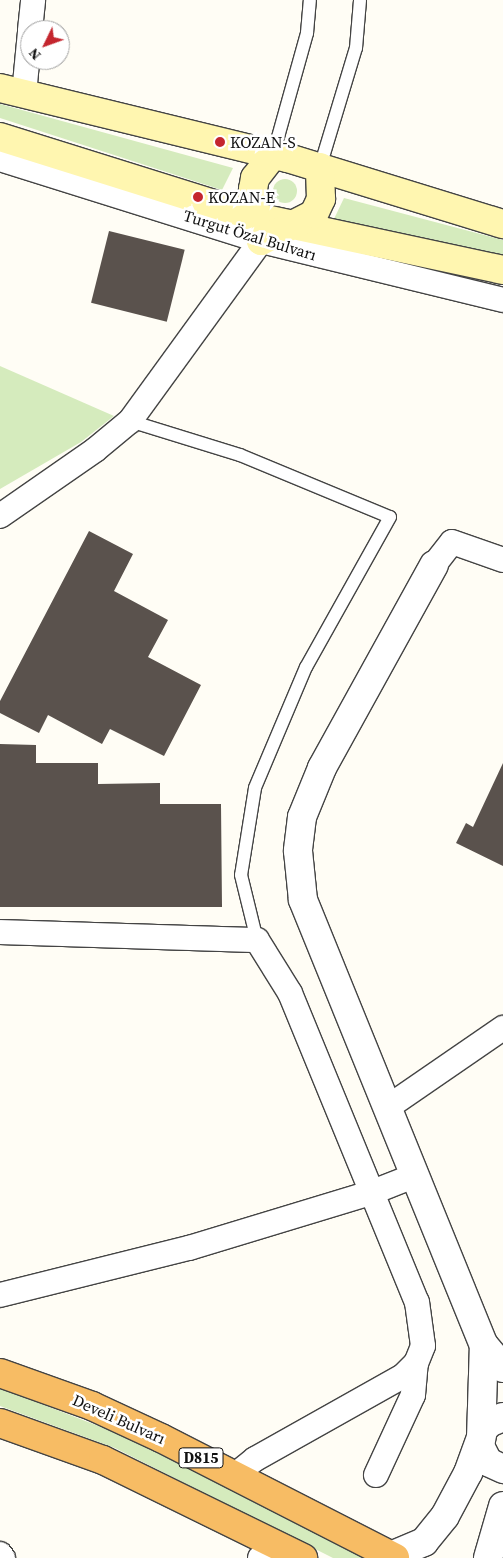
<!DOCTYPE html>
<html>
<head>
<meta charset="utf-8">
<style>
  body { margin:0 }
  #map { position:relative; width:503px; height:1558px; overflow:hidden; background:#fffdf5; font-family:"Source Serif 4",serif }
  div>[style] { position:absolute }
  .green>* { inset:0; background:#d5ebbd }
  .round { border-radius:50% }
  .building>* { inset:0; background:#5a524d; transform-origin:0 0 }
  .roads { filter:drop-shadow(1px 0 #444) drop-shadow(-1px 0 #444) drop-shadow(0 1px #444) drop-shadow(0 -1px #444) }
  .service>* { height:12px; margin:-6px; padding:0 6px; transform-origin:6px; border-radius:6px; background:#fff }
  .minor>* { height:24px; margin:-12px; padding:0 12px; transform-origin:12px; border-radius:12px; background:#fff }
  .tertiary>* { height:28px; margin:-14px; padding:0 14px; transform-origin:14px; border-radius:14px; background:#fff }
  .secondary>* { height:28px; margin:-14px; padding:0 14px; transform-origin:14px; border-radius:14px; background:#fff6b0 }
  .trunk>* { height:28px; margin:-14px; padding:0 14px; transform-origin:14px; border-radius:14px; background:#f7bc64 }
  .dots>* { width:14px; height:14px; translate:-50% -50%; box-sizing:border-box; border:2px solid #fff; border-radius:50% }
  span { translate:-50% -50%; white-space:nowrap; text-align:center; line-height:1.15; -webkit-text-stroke:5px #fff; paint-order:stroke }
  .shield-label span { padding:1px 4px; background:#fff; border:1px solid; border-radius:4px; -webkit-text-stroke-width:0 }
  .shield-label { font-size:15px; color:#111; font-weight:700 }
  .poi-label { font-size:16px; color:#111 }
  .left { translate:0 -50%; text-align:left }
  .street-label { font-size:16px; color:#111 }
  .north { position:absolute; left:20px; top:20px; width:50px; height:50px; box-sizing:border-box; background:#fff; border:1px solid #a0a0a0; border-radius:50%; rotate:228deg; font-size:14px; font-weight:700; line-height:20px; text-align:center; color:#111 }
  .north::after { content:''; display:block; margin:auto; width:18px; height:22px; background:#c4262e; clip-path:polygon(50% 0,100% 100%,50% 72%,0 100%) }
</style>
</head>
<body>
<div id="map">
  <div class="green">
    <i style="clip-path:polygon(0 104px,233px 168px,222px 190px,0 118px)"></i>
    <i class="round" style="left:273px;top:179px;width:24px;height:24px"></i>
    <i style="clip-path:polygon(344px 198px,503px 240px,503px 257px,333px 221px)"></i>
    <i style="clip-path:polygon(0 366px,114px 416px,81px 442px,0 489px)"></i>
    <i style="clip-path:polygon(0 1388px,119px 1434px,246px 1493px,367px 1558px,333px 1558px,115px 1448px,0 1406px)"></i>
  </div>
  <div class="building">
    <i style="left:109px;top:231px;width:78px;height:74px;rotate:14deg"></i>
    <i style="clip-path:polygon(89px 531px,133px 554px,114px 591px,168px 620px,148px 657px,201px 685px,164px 756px,110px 729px,102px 744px,48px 715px,39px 733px,0 713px,0 701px)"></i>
    <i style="clip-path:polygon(0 744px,36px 745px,36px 763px,98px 763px,98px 784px,160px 783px,160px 804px,221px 804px,222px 907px,0 907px)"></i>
    <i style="clip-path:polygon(503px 763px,503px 866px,456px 843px,466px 823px,473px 827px)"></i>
  </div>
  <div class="roads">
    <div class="service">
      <i style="left:273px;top:155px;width:127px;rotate:-74.4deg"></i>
      <i style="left:307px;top:33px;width:33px;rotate:-85deg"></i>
      <i style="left:320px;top:167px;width:124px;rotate:-73.2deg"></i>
      <i style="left:356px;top:48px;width:48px;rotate:-85.2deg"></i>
      <i style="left:130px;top:421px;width:115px;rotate:17.2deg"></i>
      <i style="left:240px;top:455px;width:162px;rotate:22.5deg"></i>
      <i style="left:390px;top:517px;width:172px;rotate:119.2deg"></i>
      <i style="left:306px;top:667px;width:131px;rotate:112.9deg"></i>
      <i style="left:255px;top:788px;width:88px;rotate:99.1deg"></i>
      <i style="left:241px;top:875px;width:67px;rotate:76.2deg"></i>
    </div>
    <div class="minor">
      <i style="left:30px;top:30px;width:30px;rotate:-84deg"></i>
      <i style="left:24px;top:94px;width:62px;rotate:-84.5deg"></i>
      <i style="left:0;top:159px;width:274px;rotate:17.4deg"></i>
      <i style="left:261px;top:241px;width:249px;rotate:13.7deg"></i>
      <i style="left:0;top:516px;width:116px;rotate:-34.8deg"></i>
      <i style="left:95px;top:450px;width:45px;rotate:-39.6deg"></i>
      <i style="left:130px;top:421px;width:223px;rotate:-54deg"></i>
      <i style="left:434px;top:565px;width:29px;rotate:-52deg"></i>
      <i style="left:452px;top:542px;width:54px;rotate:19.4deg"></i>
      <i style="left:0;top:932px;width:257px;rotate:1.8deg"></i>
      <i style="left:257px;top:940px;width:62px;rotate:58.1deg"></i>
      <i style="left:290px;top:993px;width:334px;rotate:67.7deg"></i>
      <i style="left:417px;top:1302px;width:44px;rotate:82.2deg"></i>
      <i style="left:423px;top:1346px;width:18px;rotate:112deg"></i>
      <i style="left:416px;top:1363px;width:18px;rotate:135deg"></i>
      <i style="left:403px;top:1376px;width:170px;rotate:150.7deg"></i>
      <i style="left:255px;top:1459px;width:26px;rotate:141deg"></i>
      <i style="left:388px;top:1107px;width:140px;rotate:-34.5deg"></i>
      <i style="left:0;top:1295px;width:195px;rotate:-14deg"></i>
      <i style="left:189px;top:1248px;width:192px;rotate:-16.9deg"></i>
      <i style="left:373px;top:1192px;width:46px;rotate:-21.6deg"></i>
      <i style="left:376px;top:1475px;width:88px;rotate:-65.2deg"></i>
      <i style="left:413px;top:1395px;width:32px;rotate:-85deg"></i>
      <i style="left:0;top:1554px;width:5px;rotate:53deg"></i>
      <i style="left:260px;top:1558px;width:24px;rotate:-30deg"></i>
    </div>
    <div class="tertiary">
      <i style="left:434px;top:565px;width:232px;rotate:118.9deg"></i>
      <i style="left:322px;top:768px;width:53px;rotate:112.2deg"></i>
      <i style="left:302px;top:817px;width:34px;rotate:97deg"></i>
      <i style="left:298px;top:851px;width:49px;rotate:84.2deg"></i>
      <i style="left:303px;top:900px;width:480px;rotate:67.9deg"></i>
      <i style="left:503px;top:1417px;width:15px;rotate:157deg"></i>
      <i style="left:489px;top:1423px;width:9px;rotate:131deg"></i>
      <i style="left:483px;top:1430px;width:16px;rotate:101deg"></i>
      <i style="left:480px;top:1446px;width:18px;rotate:63deg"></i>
      <i style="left:488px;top:1462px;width:17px;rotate:25deg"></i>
      <i style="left:391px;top:1556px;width:36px;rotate:-23deg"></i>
      <i style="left:424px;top:1542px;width:33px;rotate:-51deg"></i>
      <i style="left:445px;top:1516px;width:49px;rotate:-61.9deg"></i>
      <i style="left:468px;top:1473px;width:37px;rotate:-70deg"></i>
      <i style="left:481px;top:1438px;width:93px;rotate:-88.2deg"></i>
      <i style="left:484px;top:1345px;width:30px;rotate:50deg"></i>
      <i style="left:488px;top:1558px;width:54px;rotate:-73.9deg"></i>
    </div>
    <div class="secondary">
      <i style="left:0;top:88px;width:296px;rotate:13.7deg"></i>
      <i style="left:288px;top:158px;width:225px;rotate:17.1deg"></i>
      <i style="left:0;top:137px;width:268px;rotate:17.4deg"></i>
      <i style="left:256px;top:217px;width:253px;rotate:12.1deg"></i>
      <i style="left:273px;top:155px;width:29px;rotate:128deg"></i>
      <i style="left:255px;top:178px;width:11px;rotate:100deg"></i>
      <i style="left:253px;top:189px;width:12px;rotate:95deg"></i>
      <i style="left:252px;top:201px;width:41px;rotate:77.3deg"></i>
      <i style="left:261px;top:241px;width:59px;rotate:-27deg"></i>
      <i style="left:314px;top:214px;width:17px;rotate:-65deg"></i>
      <i style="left:321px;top:199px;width:32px;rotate:-92deg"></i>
    </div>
    <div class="trunk">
      <i style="left:0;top:1373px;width:98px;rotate:19.7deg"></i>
      <i style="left:92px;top:1406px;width:76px;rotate:24.9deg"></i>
      <i style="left:161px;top:1438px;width:263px;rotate:27.1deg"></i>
      <i style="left:0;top:1423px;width:109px;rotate:19.8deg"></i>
      <i style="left:103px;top:1460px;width:223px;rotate:26.1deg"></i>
    </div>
  </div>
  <div class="dots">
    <i style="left:220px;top:142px;background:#c4262e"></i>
    <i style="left:198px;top:197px;background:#c4262e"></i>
  </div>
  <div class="shield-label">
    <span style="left:201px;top:1458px">D815</span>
  </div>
  <div class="poi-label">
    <span class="left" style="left:230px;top:142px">KOZAN-S</span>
    <span class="left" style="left:208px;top:197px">KOZAN-E</span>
  </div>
  <div class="street-label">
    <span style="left:250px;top:235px;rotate:17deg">Turgut Özal Bulvarı</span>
    <span style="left:119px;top:1419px;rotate:24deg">Develi Bulvarı</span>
  </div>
  <div class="north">N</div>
</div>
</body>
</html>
